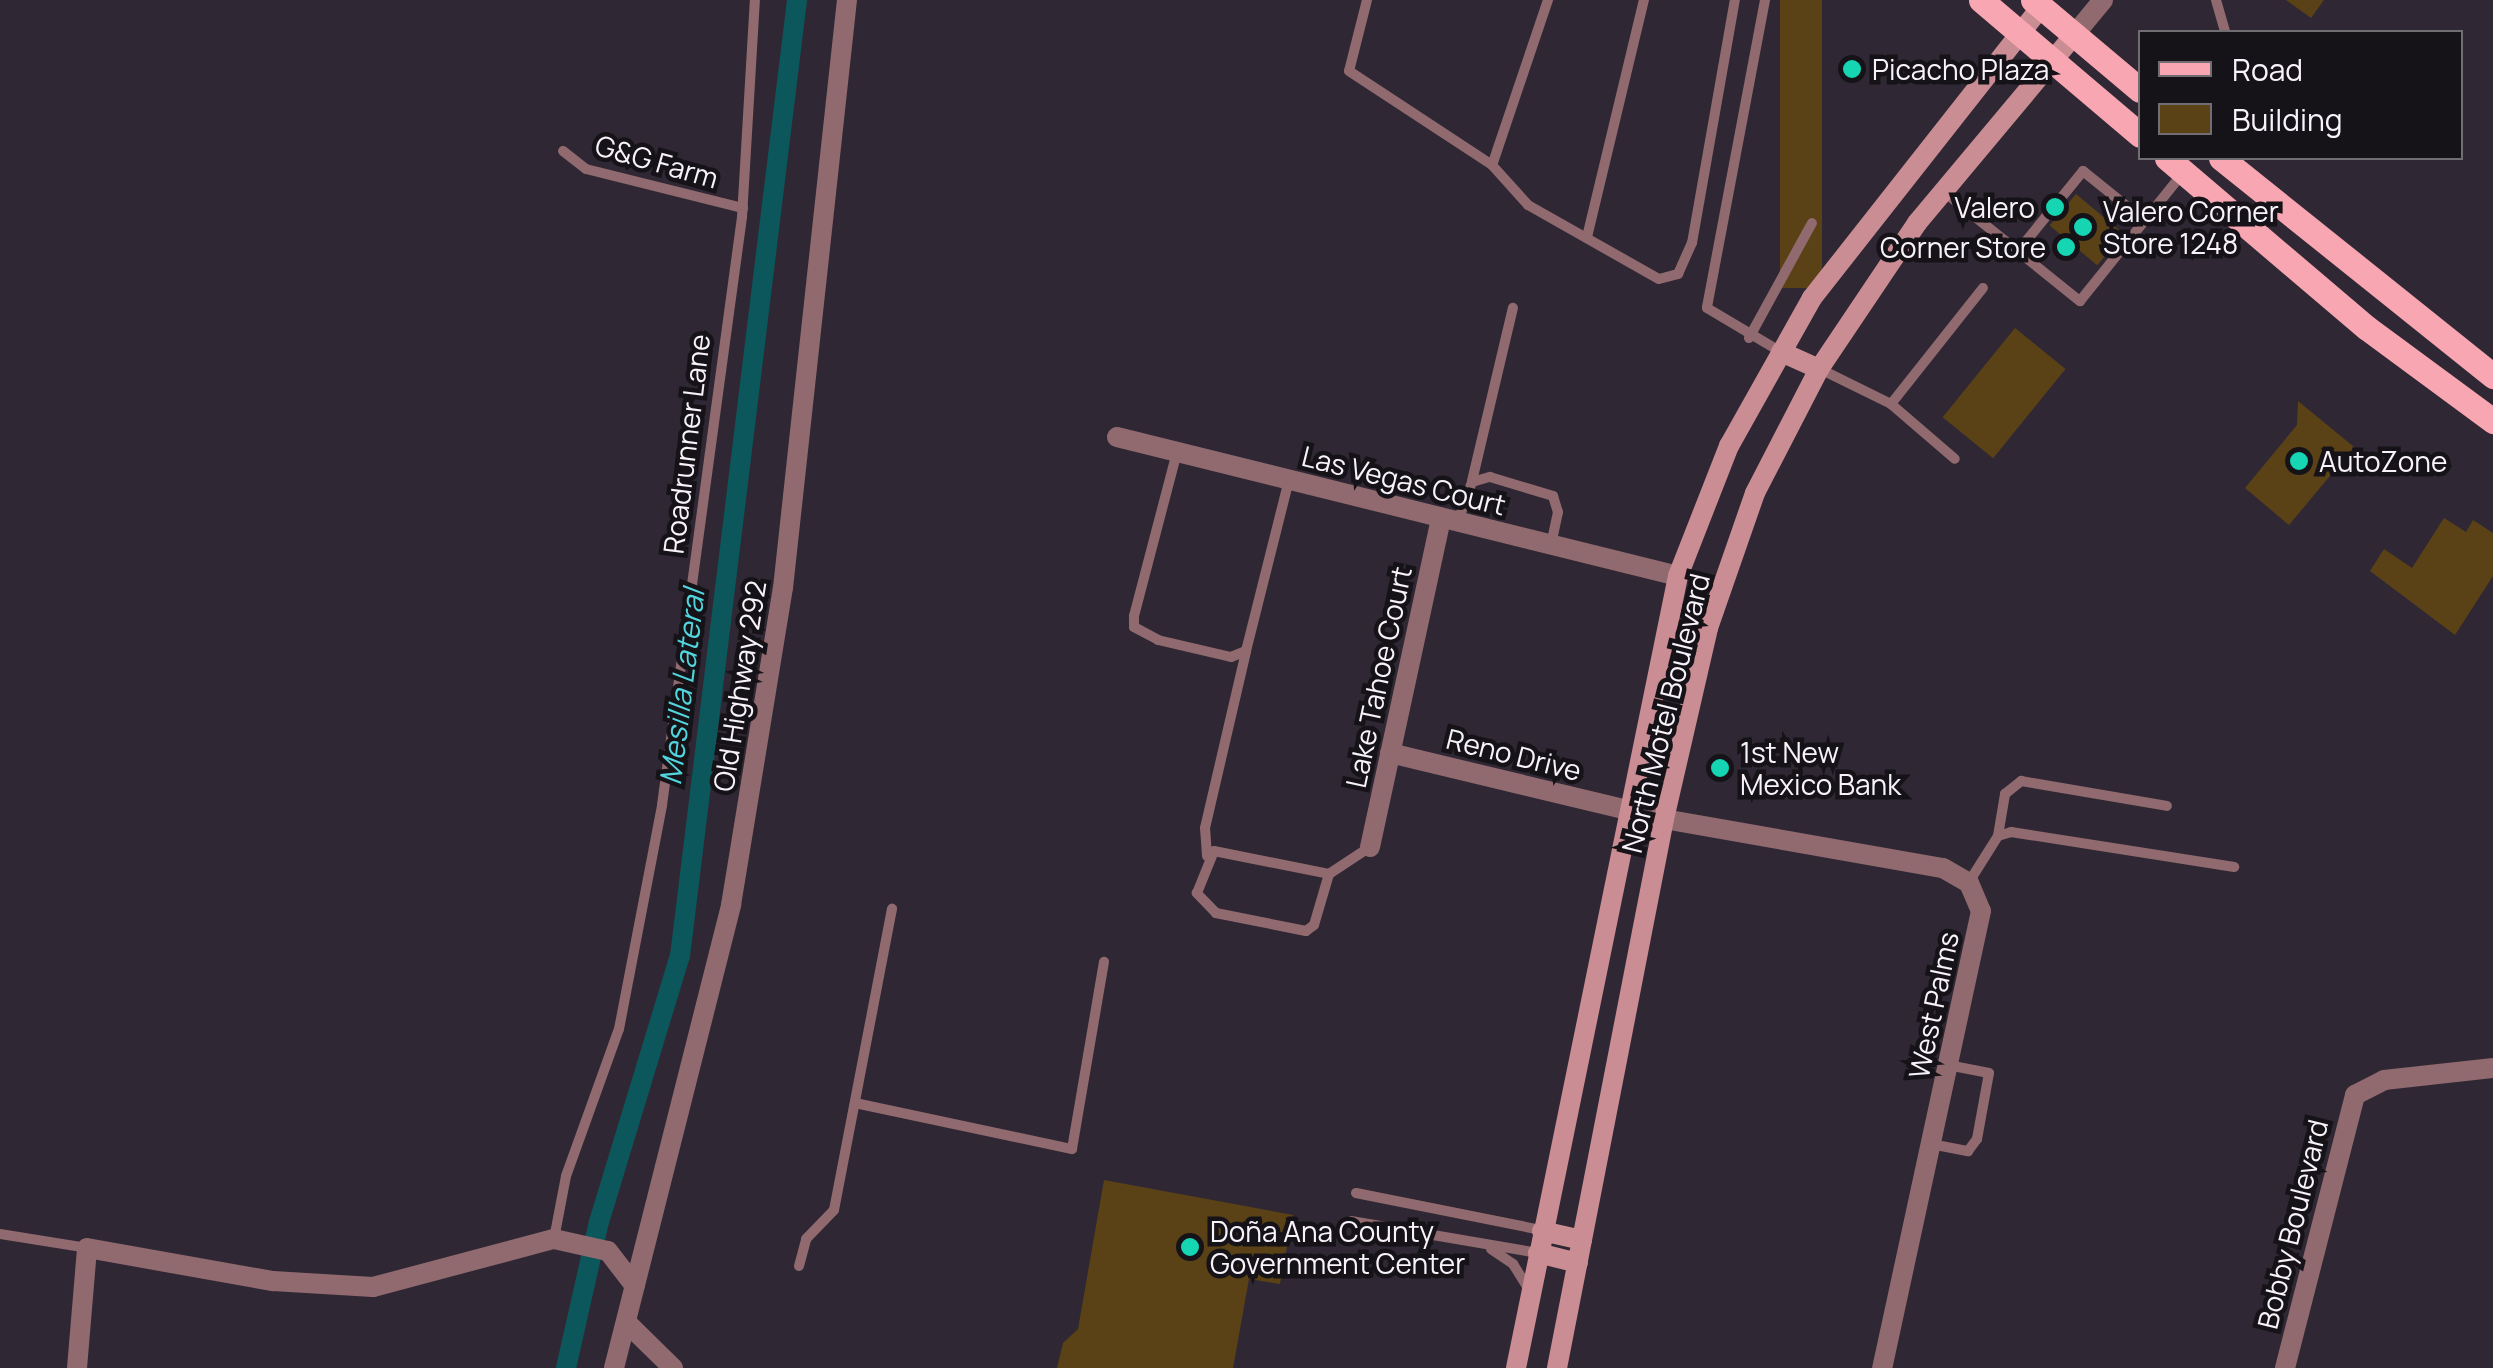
<!DOCTYPE html>
<html>
<head>
<meta charset="utf-8">
<style>
  body { margin:0 }
  #map { position:relative; width:2493px; height:1368px; overflow:hidden; background:#2f2834; font-family:Manrope,sans-serif }
  div>[style] { position:absolute }
  .canal>* { height:20px; margin:-10px; padding:0 10px; transform-origin:10px; border-radius:10px; background:#0b575b }
  .building>* { inset:0; background:#5a4216; transform-origin:0 0 }
  .service>* { height:10px; margin:-5px; padding:0 5px; transform-origin:5px; border-radius:5px; background:#916a6f }
  .minor>* { height:20px; margin:-10px; padding:0 10px; transform-origin:10px; border-radius:10px; background:#916a6f }
  .tertiary>* { height:20px; margin:-10px; padding:0 10px; transform-origin:10px; border-radius:10px; background:#916a6f }
  .secondary>* { height:20px; margin:-10px; padding:0 10px; transform-origin:10px; border-radius:10px; background:#cb8d94 }
  .primary>* { height:25px; margin:-12.5px; padding:0 12.5px; transform-origin:12.5px; border-radius:12.5px; background:#f8a7b2 }
  .dots>* { width:28px; height:28px; translate:-50% -50%; box-sizing:border-box; border:5px solid #161318; border-radius:50% }
  span { translate:-50% -50%; white-space:nowrap; text-align:center; line-height:1.15; -webkit-text-stroke:9px #161318; paint-order:stroke }
  .poi-label { font-size:28px; color:#f8f3fb }
  .left { translate:0 -50%; text-align:left }
  .right { translate:-100% -50%; text-align:right }
  .street-label { font-size:28px; color:#f8f3fb }
  .water-label { font-size:30px; color:#52d5dd; font-style:italic }
  .legend { position:absolute; left:2138px; top:30px; width:325px; height:130px; box-sizing:border-box; background:#161318; border:2px solid #706d73; margin:0; padding:12px 18px; list-style:none; font-size:30px; color:#f8f3fb }
  .legend li { display:flex; align-items:center; gap:20px; height:50px }
  .legend b { width:50px; border:2px solid #706d73 }
</style>
</head>
<body>
<div id="map">
  <div class="canal">
    <i style="left:566px;top:1368px;width:150px;rotate:-77.3deg"></i>
    <i style="left:599px;top:1222px;width:278px;rotate:-73.1deg"></i>
    <i style="left:680px;top:956px;width:963px;rotate:-83.02deg"></i>
  </div>
  <div class="building">
    <i style="left:1780px;top:0;width:42px;height:288px"></i>
    <i style="clip-path:polygon(2286px 0,2324px 0,2311px 18px)"></i>
    <i style="left:2076px;top:194px;width:62px;height:41px;rotate:40deg"></i>
    <i style="left:2015px;top:328px;width:65px;height:115px;rotate:39deg"></i>
    <i style="clip-path:polygon(2298px 401px,2354px 447px,2289px 525px,2245px 488px,2297px 425px)"></i>
    <i style="clip-path:polygon(2444px 518px,2466px 532px,2473px 520px,2493px 533px,2493px 576px,2455px 635px,2370px 571px,2384px 549px,2412px 568px)"></i>
    <i style="clip-path:polygon(1104px 1180px,1293px 1215px,1280px 1284px,1249px 1279px,1233px 1368px,1057px 1368px,1063px 1343px,1078px 1329px)"></i>
  </div>
  <div class="service">
    <i style="left:1367px;top:0;width:73px;rotate:104.2deg"></i>
    <i style="left:1349px;top:71px;width:171px;rotate:33.3deg"></i>
    <i style="left:1548px;top:0;width:174px;rotate:108.7deg"></i>
    <i style="left:1492px;top:165px;width:54px;rotate:48deg"></i>
    <i style="left:1528px;top:205px;width:150px;rotate:29.5deg"></i>
    <i style="left:1659px;top:279px;width:20px;rotate:-15deg"></i>
    <i style="left:1678px;top:274px;width:34px;rotate:-66deg"></i>
    <i style="left:1692px;top:243px;width:247px;rotate:-80deg"></i>
    <i style="left:1765px;top:0;width:313px;rotate:100.7deg"></i>
    <i style="left:1707px;top:308px;width:86px;rotate:30.7deg"></i>
    <i style="left:2216px;top:0;width:33px;rotate:74deg"></i>
    <i style="left:563px;top:151px;width:29px;rotate:38deg"></i>
    <i style="left:586px;top:169px;width:162px;rotate:14deg"></i>
    <i style="left:1943px;top:191px;width:176px;rotate:38.8deg"></i>
    <i style="left:2080px;top:301px;width:164px;rotate:-51.2deg"></i>
    <i style="left:1587px;top:237px;width:244px;rotate:-76.5deg"></i>
    <i style="left:2018px;top:251px;width:103px;rotate:-50.9deg"></i>
    <i style="left:2083px;top:171px;width:80px;rotate:38.9deg"></i>
    <i style="left:1749px;top:338px;width:131px;rotate:-61.3deg"></i>
    <i style="left:1820px;top:369px;width:79px;rotate:26.2deg"></i>
    <i style="left:1891px;top:404px;width:84px;rotate:40.7deg"></i>
    <i style="left:1891px;top:404px;width:148px;rotate:-51.6deg"></i>
    <i style="left:1177px;top:452px;width:170px;rotate:104.7deg"></i>
    <i style="left:1134px;top:616px;width:11px;rotate:90deg"></i>
    <i style="left:1134px;top:627px;width:27px;rotate:28deg"></i>
    <i style="left:1158px;top:640px;width:75px;rotate:13.1deg"></i>
    <i style="left:1231px;top:657px;width:16px;rotate:-22deg"></i>
    <i style="left:1246px;top:651px;width:176px;rotate:-75.9deg"></i>
    <i style="left:1472px;top:481px;width:178px;rotate:-76.7deg"></i>
    <i style="left:1458px;top:521px;width:41px;rotate:-70.3deg"></i>
    <i style="left:1472px;top:482px;width:19px;rotate:-16deg"></i>
    <i style="left:1490px;top:477px;width:66px;rotate:16.8deg"></i>
    <i style="left:1553px;top:496px;width:17px;rotate:73deg"></i>
    <i style="left:1558px;top:512px;width:33px;rotate:102deg"></i>
    <i style="left:1998px;top:836px;width:43px;rotate:-80.5deg"></i>
    <i style="left:2005px;top:794px;width:21px;rotate:-39deg"></i>
    <i style="left:2021px;top:781px;width:148px;rotate:9.7deg"></i>
    <i style="left:1207px;top:856px;width:28px;rotate:-94deg"></i>
    <i style="left:1205px;top:828px;width:181px;rotate:-76.9deg"></i>
    <i style="left:1329px;top:874px;width:53px;rotate:106.4deg"></i>
    <i style="left:1314px;top:925px;width:10px;rotate:143deg"></i>
    <i style="left:1306px;top:931px;width:92px;rotate:-168.7deg"></i>
    <i style="left:1216px;top:913px;width:28px;rotate:-134deg"></i>
    <i style="left:1197px;top:893px;width:45px;rotate:-68deg"></i>
    <i style="left:1214px;top:851px;width:117px;rotate:11.3deg"></i>
    <i style="left:1329px;top:874px;width:49px;rotate:-33.4deg"></i>
    <i style="left:1969px;top:882px;width:54px;rotate:-57.8deg"></i>
    <i style="left:1998px;top:836px;width:14px;rotate:-17deg"></i>
    <i style="left:2011px;top:832px;width:226px;rotate:8.9deg"></i>
    <i style="left:855px;top:1103px;width:222px;rotate:12deg"></i>
    <i style="left:1072px;top:1149px;width:190px;rotate:-80.3deg"></i>
    <i style="left:1931px;top:1144px;width:38px;rotate:11deg"></i>
    <i style="left:1968px;top:1151px;width:15px;rotate:-53deg"></i>
    <i style="left:1977px;top:1139px;width:67px;rotate:-79.7deg"></i>
    <i style="left:1989px;top:1073px;width:42px;rotate:-169deg"></i>
    <i style="left:1356px;top:1193px;width:189px;rotate:11.3deg"></i>
    <i style="left:1351px;top:1221px;width:190px;rotate:9.7deg"></i>
    <i style="left:0;top:1234px;width:88px;rotate:9.1deg"></i>
    <i style="left:554px;top:1239px;width:64px;rotate:-79.2deg"></i>
    <i style="left:566px;top:1176px;width:156px;rotate:-70.2deg"></i>
    <i style="left:619px;top:1029px;width:228px;rotate:-79.1deg"></i>
    <i style="left:662px;top:805px;width:593px;rotate:-82.25deg"></i>
    <i style="left:742px;top:217px;width:217px;rotate:-86.6deg"></i>
    <i style="left:1491px;top:1249px;width:27px;rotate:34deg"></i>
    <i style="left:1513px;top:1264px;width:26px;rotate:58deg"></i>
    <i style="left:799px;top:1266px;width:28px;rotate:-75deg"></i>
    <i style="left:806px;top:1239px;width:40px;rotate:-46deg"></i>
    <i style="left:834px;top:1210px;width:307px;rotate:-79.1deg"></i>
  </div>
  <div class="minor">
    <i style="left:1117px;top:437px;width:578px;rotate:13.92deg"></i>
    <i style="left:1390px;top:753px;width:282px;rotate:13.5deg"></i>
    <i style="left:1664px;top:819px;width:283px;rotate:10deg"></i>
    <i style="left:1943px;top:868px;width:30px;rotate:30deg"></i>
    <i style="left:1969px;top:883px;width:30px;rotate:67deg"></i>
    <i style="left:1981px;top:911px;width:468px;rotate:102.2deg"></i>
    <i style="left:1370px;top:847px;width:337px;rotate:-77.8deg"></i>
    <i style="left:77px;top:1368px;width:120px;rotate:-85.2deg"></i>
    <i style="left:87px;top:1248px;width:189px;rotate:10.1deg"></i>
    <i style="left:273px;top:1281px;width:100px;rotate:3.4deg"></i>
    <i style="left:373px;top:1287px;width:187px;rotate:-14.9deg"></i>
    <i style="left:554px;top:1239px;width:55px;rotate:12.5deg"></i>
    <i style="left:608px;top:1251px;width:44px;rotate:52.4deg"></i>
    <i style="left:614px;top:1368px;width:478px;rotate:-75.8deg"></i>
    <i style="left:731px;top:905px;width:321px;rotate:-80.7deg"></i>
    <i style="left:783px;top:588px;width:591px;rotate:-83.79deg"></i>
    <i style="left:2285px;top:1368px;width:282px;rotate:-75.6deg"></i>
    <i style="left:2355px;top:1095px;width:33px;rotate:-27deg"></i>
    <i style="left:2384px;top:1080px;width:110px;rotate:-6.3deg"></i>
  </div>
  <div class="tertiary">
    <i style="left:2075px;top:34px;width:44px;rotate:-50.5deg"></i>
    <i style="left:626px;top:1322px;width:66px;rotate:44.4deg"></i>
  </div>
  <div class="secondary">
    <i style="left:1781px;top:352px;width:42px;rotate:24.1deg"></i>
    <i style="left:1542px;top:1231px;width:41px;rotate:12.7deg"></i>
    <i style="left:1538px;top:1253px;width:41px;rotate:14deg"></i>
    <i style="left:1516px;top:1368px;width:808px;rotate:-78.44deg"></i>
    <i style="left:1678px;top:576px;width:140px;rotate:-68.6deg"></i>
    <i style="left:1729px;top:446px;width:170px;rotate:-60.7deg"></i>
    <i style="left:1812px;top:298px;width:370px;rotate:-51.8deg"></i>
    <i style="left:1557px;top:1368px;width:559px;rotate:-78.97deg"></i>
    <i style="left:1664px;top:819px;width:196px;rotate:-77deg"></i>
    <i style="left:1708px;top:628px;width:143px;rotate:-70.8deg"></i>
    <i style="left:1755px;top:493px;width:140px;rotate:-62.7deg"></i>
    <i style="left:1819px;top:369px;width:176px;rotate:-56.1deg"></i>
    <i style="left:1917px;top:223px;width:246px;rotate:-50.1deg"></i>
  </div>
  <div class="primary">
    <i style="left:1981px;top:0;width:209px;rotate:40.3deg"></i>
    <i style="left:2033px;top:0;width:140px;rotate:40.1deg"></i>
    <i style="left:2167px;top:158px;width:262px;rotate:40.4deg"></i>
    <i style="left:2367px;top:328px;width:157px;rotate:36.4deg"></i>
    <i style="left:2221px;top:158px;width:349px;rotate:38.7deg"></i>
  </div>
  <div class="dots">
    <i style="left:1852px;top:69px;background:#15d5b3"></i>
    <i style="left:2055px;top:207px;background:#15d5b3"></i>
    <i style="left:2083px;top:227px;background:#15d5b3"></i>
    <i style="left:2066px;top:247px;background:#15d5b3"></i>
    <i style="left:2299px;top:461px;background:#15d5b3"></i>
    <i style="left:1720px;top:768px;background:#15d5b3"></i>
    <i style="left:1190px;top:1247px;background:#15d5b3"></i>
  </div>
  <div class="poi-label">
    <span class="left" style="left:1872px;top:69px">Picacho Plaza</span>
    <span class="right" style="left:2035px;top:207px">Valero</span>
    <span class="left" style="left:2103px;top:227px">Valero Corner<br>Store 1248</span>
    <span class="right" style="left:2046px;top:247px">Corner Store</span>
    <span class="left" style="left:2319px;top:461px">AutoZone</span>
    <span class="left" style="left:1740px;top:768px">1st New<br>Mexico Bank</span>
    <span class="left" style="left:1210px;top:1247px">Doña Ana County<br>Government Center</span>
  </div>
  <div class="street-label">
    <span style="left:657px;top:161px;rotate:16deg">G&amp;G Farm</span>
    <span style="left:686px;top:444px;rotate:-83deg">Roadrunner Lane</span>
    <span style="left:1404px;top:480px;rotate:14deg">Las Vegas Court</span>
    <span style="left:1378px;top:677px;rotate:-78deg">Lake Tahoe Court</span>
    <span style="left:739px;top:686px;rotate:-81deg">Old Highway 292</span>
    <span style="left:1665px;top:713px;rotate:-76deg">North Motel Boulevard</span>
    <span style="left:1514px;top:754px;rotate:14deg">Reno Drive</span>
    <span style="left:1933px;top:1005px;rotate:-78deg">West Palms</span>
    <span style="left:2292px;top:1224px;rotate:-76deg">Bobby Boulevard</span>
  </div>
  <div class="water-label">
    <span style="left:682px;top:687px;rotate:-83deg">Mesilla Lateral</span>
  </div>
  <ul class="legend">
  <li><b style="height:12px;background:#f8a7b2"></b>Road</li>
  <li><b style="height:28px;background:#5a4216"></b>Building</li>
  </ul>
</div>
</body>
</html>
